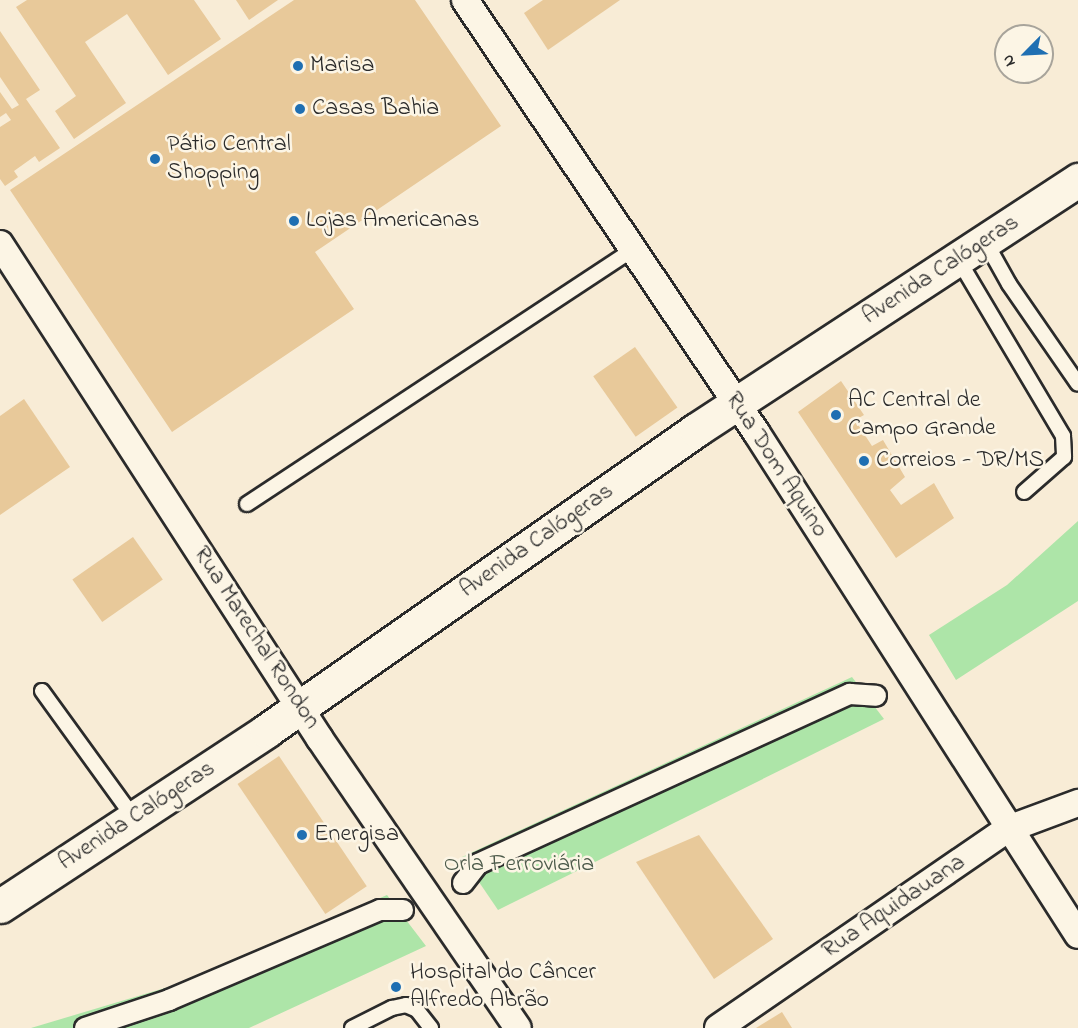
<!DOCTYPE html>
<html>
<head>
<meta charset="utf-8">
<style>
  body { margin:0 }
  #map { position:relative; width:1078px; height:1028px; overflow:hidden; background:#f8ecd6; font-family:"Indie Flower",sans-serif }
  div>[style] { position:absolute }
  .green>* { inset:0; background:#ade5a8 }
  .building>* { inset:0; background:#e8c99a; transform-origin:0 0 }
  .roads { filter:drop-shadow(2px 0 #2b2b2b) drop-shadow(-2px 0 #2b2b2b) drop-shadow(0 2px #2b2b2b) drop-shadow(0 -2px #2b2b2b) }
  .service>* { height:14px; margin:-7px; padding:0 7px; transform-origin:7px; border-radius:7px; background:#fcf5e5 }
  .pedestrian>* { height:20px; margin:-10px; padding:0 10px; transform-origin:10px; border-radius:10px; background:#fcf5e5 }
  .minor>* { height:26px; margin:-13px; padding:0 13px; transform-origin:13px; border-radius:13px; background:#fcf5e5 }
  .secondary>* { height:33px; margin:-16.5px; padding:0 16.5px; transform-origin:16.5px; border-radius:16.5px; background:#fcf5e5 }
  .dots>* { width:16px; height:16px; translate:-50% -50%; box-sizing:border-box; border:3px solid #fcf5e5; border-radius:50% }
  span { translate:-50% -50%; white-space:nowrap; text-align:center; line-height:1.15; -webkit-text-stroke:5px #fcf5e5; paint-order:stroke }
  .poi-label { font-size:24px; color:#2b2b2b }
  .left { translate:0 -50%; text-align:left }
  .street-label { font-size:24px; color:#2b2b2b }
  .park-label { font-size:24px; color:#4c5a4a }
  .north { position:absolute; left:994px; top:24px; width:60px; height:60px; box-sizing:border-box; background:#fcf5e5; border:2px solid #a8a49b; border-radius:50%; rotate:246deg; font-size:16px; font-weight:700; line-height:24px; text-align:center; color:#2b2b2b }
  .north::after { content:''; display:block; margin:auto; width:21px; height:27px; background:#1f6fb2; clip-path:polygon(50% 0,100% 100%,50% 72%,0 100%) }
</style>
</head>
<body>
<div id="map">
  <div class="green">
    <i style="clip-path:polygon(1078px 521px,1078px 601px,956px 680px,929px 635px,1007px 585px)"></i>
    <i style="clip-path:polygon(852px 677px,884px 719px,498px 910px,462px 857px)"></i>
    <i style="clip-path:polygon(387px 895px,426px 946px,249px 1028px,31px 1028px,185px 982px)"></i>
  </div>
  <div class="building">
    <i style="clip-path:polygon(27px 0,194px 0,221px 39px,168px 75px,127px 14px,85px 42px,126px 103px,74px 139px,55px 111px,76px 96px,16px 7px)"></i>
    <i style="clip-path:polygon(236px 0,278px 0,249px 20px)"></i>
    <i style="clip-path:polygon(294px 0,415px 0,501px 126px,315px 252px,354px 309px,172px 432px,10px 190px)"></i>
    <i style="clip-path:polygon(543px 0,620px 0,548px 50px,524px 13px)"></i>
    <i style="clip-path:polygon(0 31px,40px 90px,26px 99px,60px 148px,39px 162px,35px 156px,14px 171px,18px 177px,5px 186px,0 179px,0 127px,11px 120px,6px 113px,0 117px,0 92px,12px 109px,19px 105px,0 77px)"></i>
    <i style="left:635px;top:347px;width:74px;height:51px;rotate:55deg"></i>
    <i style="clip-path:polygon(841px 381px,864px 415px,855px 420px,872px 446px,883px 440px,905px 477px,890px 490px,901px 505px,934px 483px,954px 518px,896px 558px,798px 412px)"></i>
    <i style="clip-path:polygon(24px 399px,70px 467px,0 515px,0 416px)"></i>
    <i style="left:133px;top:537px;width:52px;height:74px;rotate:55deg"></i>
    <i style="left:279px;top:756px;width:157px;height:50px;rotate:56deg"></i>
    <i style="clip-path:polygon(699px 835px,773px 939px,714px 979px,636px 862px)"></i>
    <i style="clip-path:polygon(782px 1012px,792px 1028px,756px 1028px)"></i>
  </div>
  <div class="roads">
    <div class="service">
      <i style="left:985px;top:241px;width:49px;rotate:60.8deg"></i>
      <i style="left:1009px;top:284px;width:121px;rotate:55.4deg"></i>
      <i style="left:958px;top:259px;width:206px;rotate:59.3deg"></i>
      <i style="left:1063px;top:436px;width:21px;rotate:87deg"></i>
      <i style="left:1064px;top:457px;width:53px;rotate:138.8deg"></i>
      <i style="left:247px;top:504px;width:463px;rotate:-33.4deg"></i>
      <i style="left:42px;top:691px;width:157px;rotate:54.1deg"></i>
      <i style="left:352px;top:1028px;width:45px;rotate:-26.6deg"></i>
      <i style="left:392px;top:1008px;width:14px;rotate:-12deg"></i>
      <i style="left:406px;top:1005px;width:12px;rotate:24deg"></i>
      <i style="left:417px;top:1010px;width:23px;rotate:52deg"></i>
    </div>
    <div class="pedestrian">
      <i style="left:463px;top:883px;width:24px;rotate:-52deg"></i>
      <i style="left:478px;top:864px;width:409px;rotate:-24.6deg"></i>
      <i style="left:850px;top:694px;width:26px;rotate:4deg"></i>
      <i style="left:85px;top:1028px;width:89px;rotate:-18.4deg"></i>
      <i style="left:169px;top:1000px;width:229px;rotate:-23.1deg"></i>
      <i style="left:380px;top:910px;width:23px"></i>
    </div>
    <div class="minor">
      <i style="left:465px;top:0;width:521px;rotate:56.04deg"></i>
      <i style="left:756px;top:432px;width:597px;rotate:57.37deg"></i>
      <i style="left:0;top:244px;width:589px;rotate:57.12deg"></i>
      <i style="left:320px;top:739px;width:350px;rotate:55.6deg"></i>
      <i style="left:718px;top:1028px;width:352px;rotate:-34.5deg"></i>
      <i style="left:1008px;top:829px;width:75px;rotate:-20.4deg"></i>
    </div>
    <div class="secondary">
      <i style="left:0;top:906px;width:318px;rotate:-33.3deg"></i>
      <i style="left:266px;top:731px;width:525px;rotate:-34.99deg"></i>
      <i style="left:696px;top:430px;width:457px;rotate:-33.2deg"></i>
    </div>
  </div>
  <div class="dots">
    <i style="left:298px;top:66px;background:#1f6fb2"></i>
    <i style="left:300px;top:109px;background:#1f6fb2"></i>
    <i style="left:155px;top:159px;background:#1f6fb2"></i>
    <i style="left:294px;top:221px;background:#1f6fb2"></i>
    <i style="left:836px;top:415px;background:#1f6fb2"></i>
    <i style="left:864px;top:461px;background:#1f6fb2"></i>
    <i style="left:302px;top:835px;background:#1f6fb2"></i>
    <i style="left:396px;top:987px;background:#1f6fb2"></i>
  </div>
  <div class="poi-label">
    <span class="left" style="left:310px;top:66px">Marisa</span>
    <span class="left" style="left:312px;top:109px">Casas Bahia</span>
    <span class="left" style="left:167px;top:159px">Pátio Central<br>Shopping</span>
    <span class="left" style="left:306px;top:221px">Lojas Americanas</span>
    <span class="left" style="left:848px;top:415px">AC Central de<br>Campo Grande</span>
    <span class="left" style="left:876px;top:461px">Correios - DR/MS</span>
    <span class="left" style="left:314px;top:835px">Energisa</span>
    <span class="left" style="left:410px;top:987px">Hospital do Câncer<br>Alfredo Abrão</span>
  </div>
  <div class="street-label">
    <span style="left:941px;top:270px;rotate:-33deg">Avenida Calógeras</span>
    <span style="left:776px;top:465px;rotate:57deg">Rua Dom Aquino</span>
    <span style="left:537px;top:541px;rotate:-35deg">Avenida Calógeras</span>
    <span style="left:256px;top:638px;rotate:57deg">Rua Marechal Rondon</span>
    <span style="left:137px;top:816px;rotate:-33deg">Avenida Calógeras</span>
    <span style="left:894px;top:907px;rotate:-34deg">Rua Aquidauana</span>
  </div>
  <div class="park-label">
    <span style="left:519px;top:865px">Orla Ferroviária</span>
  </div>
  <div class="north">N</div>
</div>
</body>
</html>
